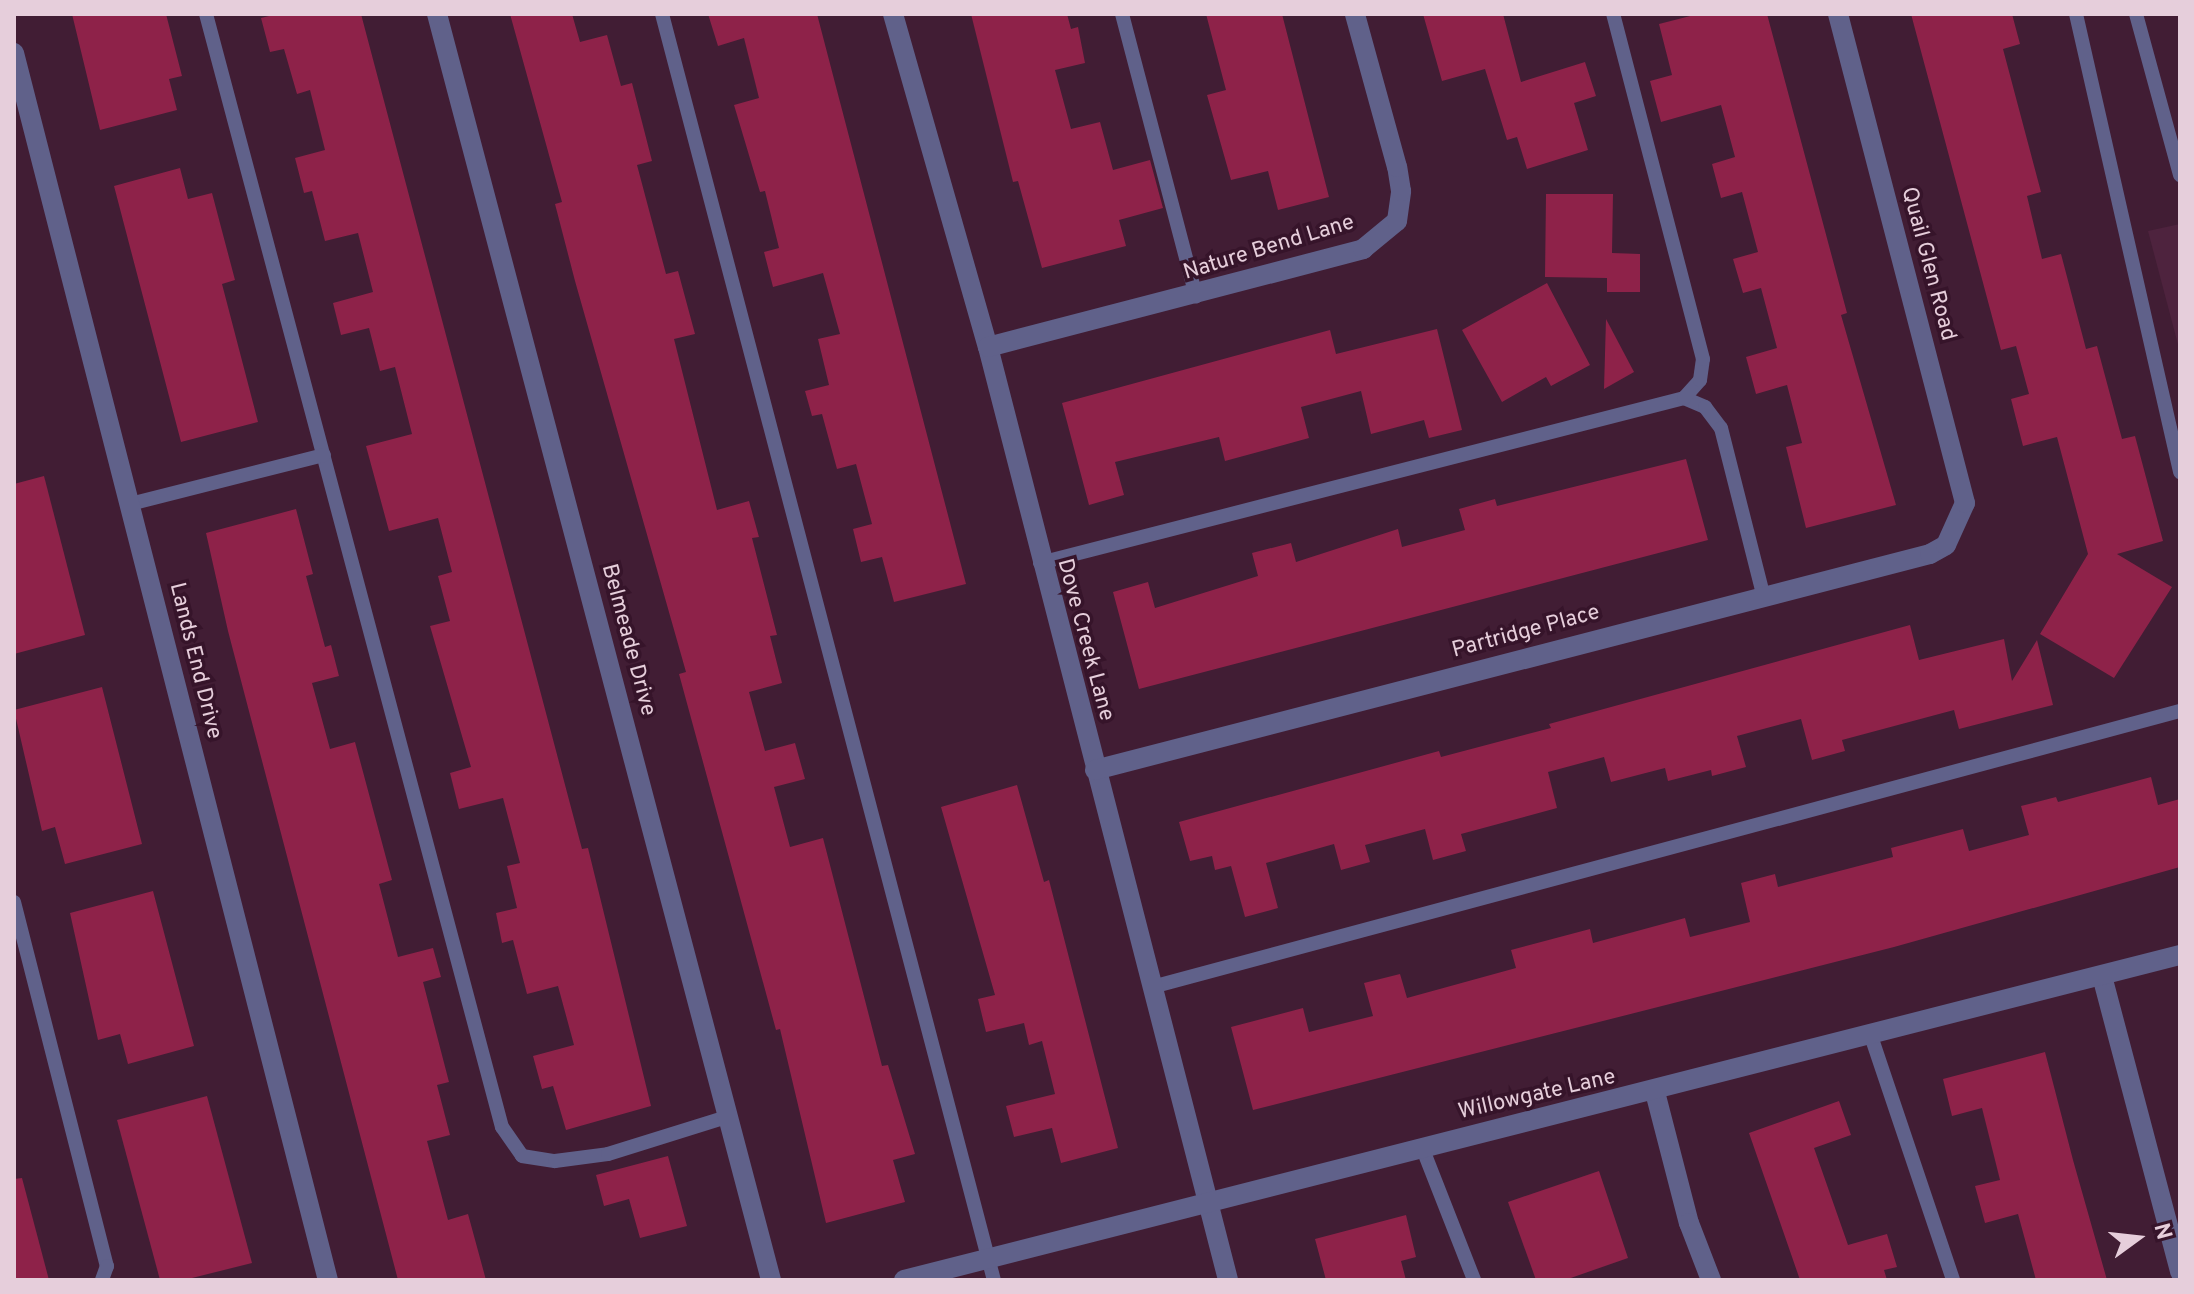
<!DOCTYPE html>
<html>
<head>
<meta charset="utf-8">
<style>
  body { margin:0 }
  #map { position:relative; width:2194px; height:1294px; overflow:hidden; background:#411d34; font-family:Overpass,sans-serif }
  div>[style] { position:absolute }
  .built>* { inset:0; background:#4e233e }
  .building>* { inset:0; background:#8e2249 }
  .service>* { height:14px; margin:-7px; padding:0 7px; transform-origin:7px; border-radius:7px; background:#60618a }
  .minor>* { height:20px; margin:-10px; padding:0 10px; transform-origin:10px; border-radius:10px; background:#60618a }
  .tertiary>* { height:20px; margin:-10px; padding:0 10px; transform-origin:10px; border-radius:10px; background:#60618a }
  span { translate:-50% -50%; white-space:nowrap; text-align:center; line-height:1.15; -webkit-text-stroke:7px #36142a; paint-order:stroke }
  .street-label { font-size:22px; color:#e6cedb }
  .frame { position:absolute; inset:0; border:16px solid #e6cedb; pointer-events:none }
  .north { position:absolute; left:2098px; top:1198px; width:80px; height:80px; -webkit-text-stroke:6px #36142a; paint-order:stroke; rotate:75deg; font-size:22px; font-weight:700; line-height:32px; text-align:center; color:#e6cedb }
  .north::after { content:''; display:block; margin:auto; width:28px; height:36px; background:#e6cedb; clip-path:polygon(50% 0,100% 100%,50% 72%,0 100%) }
</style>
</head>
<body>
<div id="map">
  <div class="built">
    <i style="clip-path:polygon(2180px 224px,2180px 352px,2148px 231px)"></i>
  </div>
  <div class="building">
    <i style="clip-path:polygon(72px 14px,166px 14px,182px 76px,169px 79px,177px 110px,100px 130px)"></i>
    <i style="clip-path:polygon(277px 14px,361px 14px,582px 849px,588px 848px,651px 1106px,566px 1130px,553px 1086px,542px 1089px,533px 1056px,574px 1045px,558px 986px,527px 994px,513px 940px,502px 943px,496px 913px,517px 908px,507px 866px,520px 863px,503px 798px,459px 809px,450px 773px,471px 767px,430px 626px,450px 621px,438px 576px,452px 572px,438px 518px,389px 531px,366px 446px,412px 434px,395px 367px,380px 371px,369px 328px,341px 335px,333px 303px,373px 292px,358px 233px,325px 241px,312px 191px,304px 193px,295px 158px,325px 150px,310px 90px,297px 94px,284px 49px,270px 52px,261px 18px)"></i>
    <i style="clip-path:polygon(510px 14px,572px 14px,580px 42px,607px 35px,621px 86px,632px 83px,652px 161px,637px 165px,666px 274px,678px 271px,695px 334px,674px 339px,717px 510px,749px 501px,759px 537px,752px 538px,777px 635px,770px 636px,782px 683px,749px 692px,765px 751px,795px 743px,805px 779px,774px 787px,790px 847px,823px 838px,882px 1066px,888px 1065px,915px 1154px,893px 1160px,905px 1202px,826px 1223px,780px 1029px,776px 1030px,679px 674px,686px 672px,575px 281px,555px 204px,562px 202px)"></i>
    <i style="clip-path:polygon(708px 14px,817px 14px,966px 584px,894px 602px,882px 557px,861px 562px,853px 529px,872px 524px,856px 464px,837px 469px,822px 414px,812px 416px,805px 391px,829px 385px,818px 339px,840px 334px,823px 273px,773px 287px,764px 252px,779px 248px,765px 191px,760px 192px,734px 105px,759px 98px,744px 38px,718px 46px)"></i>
    <i style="clip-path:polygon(971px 14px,1067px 14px,1071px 29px,1078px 27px,1085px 63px,1055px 70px,1071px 129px,1100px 122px,1113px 170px,1150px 160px,1163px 208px,1119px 220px,1126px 246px,1042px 268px,1018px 181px,1013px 182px)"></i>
    <i style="clip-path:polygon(1206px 14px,1282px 14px,1329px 197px,1278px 210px,1268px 171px,1231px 180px,1207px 95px,1226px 90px)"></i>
    <i style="clip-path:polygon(1423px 14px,1503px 14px,1521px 82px,1585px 62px,1596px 96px,1574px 103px,1588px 150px,1527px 169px,1517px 137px,1507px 140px,1485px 69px,1442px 81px)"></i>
    <i style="clip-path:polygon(1698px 14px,1767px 14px,1847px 313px,1841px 315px,1896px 505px,1806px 528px,1786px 447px,1802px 443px,1787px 385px,1756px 394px,1746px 357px,1777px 348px,1761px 288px,1743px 293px,1733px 259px,1758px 252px,1742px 192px,1721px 198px,1712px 164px,1735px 157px,1721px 105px,1661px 122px,1650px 81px,1672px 75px,1659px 24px)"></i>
    <i style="clip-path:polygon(1911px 14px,2012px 14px,2020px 44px,2003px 49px,2041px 192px,2027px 196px,2042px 259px,2061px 254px,2086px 349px,2097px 346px,2122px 439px,2135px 436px,2163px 541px,2117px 554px,2172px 587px,2114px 678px,2040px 634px,2088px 554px,2057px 437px,2023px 446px,2011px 399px,2029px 394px,2016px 346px,2001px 350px)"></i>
    <i style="clip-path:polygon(180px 168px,188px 199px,212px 193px,235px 280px,222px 284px,258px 422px,181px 442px,114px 186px)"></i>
    <i style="clip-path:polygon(1546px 194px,1613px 194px,1612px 253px,1640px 254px,1640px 292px,1607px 292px,1607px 278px,1545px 277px)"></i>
    <i style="clip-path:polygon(1547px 283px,1590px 365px,1551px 386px,1546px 377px,1502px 402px,1462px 330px)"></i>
    <i style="clip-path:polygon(1606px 319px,1634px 372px,1604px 389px)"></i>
    <i style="clip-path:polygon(1437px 329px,1462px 430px,1429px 438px,1424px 420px,1371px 434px,1361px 391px,1301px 407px,1309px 438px,1225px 461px,1219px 437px,1115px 462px,1124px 495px,1089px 505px,1062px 403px,1330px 330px,1336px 354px)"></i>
    <i style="clip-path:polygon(1686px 459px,1708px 540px,1139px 689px,1113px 592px,1148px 582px,1155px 608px,1258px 576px,1252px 553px,1291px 543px,1296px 562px,1398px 529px,1402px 547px,1465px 530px,1459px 509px,1495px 499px,1497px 506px)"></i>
    <i style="clip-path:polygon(44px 476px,85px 635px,14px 654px,14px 484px)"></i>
    <i style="clip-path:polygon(296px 509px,313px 574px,306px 576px,325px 647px,331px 645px,339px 676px,312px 683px,330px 749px,355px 742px,392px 880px,379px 884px,398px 957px,433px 948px,441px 977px,423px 982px,449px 1082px,437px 1085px,450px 1135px,427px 1141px,448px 1220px,468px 1214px,486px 1280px,398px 1280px,228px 631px,206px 533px)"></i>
    <i style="clip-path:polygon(1910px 625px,1919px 660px,2004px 639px,2012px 681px,2037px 640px,2053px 705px,1959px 729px,1954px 710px,1842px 740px,1845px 751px,1812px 760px,1801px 719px,1737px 736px,1746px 767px,1712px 776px,1711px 770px,1668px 781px,1665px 768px,1611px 782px,1604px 757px,1548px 772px,1557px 808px,1461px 834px,1466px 851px,1433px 860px,1425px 829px,1365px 845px,1370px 862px,1341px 870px,1334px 844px,1266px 863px,1278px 908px,1245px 917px,1231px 866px,1215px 870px,1212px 856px,1190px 861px,1179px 822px,1439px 751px,1441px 757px,1551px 728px,1549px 724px)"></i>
    <i style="clip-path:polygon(102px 687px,142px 844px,65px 864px,55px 827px,42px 831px,14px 710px)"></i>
    <i style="clip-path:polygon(2151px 777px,2158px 805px,2180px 799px,2180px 867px,1894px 947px,1253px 1110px,1231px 1027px,1303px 1008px,1309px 1032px,1373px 1016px,1364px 983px,1400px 974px,1407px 998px,1516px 968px,1511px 950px,1590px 929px,1593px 943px,1685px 918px,1690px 937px,1750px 922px,1741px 883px,1775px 874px,1778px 887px,1893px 857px,1891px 848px,1963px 829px,1969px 851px,2029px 835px,2021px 806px,2056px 797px,2058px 802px)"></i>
    <i style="clip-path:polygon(1017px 785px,1044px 882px,1049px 880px,1118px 1148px,1061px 1163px,1052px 1128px,1014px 1137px,1006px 1106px,1055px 1094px,1042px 1041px,1029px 1045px,1024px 1023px,986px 1032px,978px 999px,995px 995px,941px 807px)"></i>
    <i style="clip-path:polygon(153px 891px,194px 1046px,128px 1064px,120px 1034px,98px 1040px,70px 913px)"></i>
    <i style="clip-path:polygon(2045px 1052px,2073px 1160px,2107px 1280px,2036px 1280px,2018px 1214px,1985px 1223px,1975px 1186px,2000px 1180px,1982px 1108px,1952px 1116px,1943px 1079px)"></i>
    <i style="clip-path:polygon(207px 1096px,252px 1263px,184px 1280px,160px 1280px,117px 1120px)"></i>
    <i style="clip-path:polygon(1839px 1101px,1851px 1135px,1814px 1148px,1848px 1245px,1887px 1234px,1897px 1267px,1884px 1270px,1887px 1280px,1800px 1280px,1749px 1133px)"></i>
    <i style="clip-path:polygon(668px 1156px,687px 1226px,640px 1238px,629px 1199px,604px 1206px,596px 1175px)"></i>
    <i style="clip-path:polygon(1599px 1171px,1628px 1258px,1565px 1280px,1536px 1280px,1508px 1202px)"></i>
    <i style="clip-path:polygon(22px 1178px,49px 1280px,14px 1280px,14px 1179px)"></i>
    <i style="clip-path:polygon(1406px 1215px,1416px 1257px,1401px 1261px,1406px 1280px,1326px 1280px,1315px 1239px)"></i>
  </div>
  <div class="service">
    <i style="left:206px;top:14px;width:1152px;rotate:75.11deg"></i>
    <i style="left:502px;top:1127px;width:35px;rotate:55deg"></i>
    <i style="left:522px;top:1156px;width:33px;rotate:9deg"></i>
    <i style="left:555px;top:1161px;width:53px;rotate:-7.5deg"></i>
    <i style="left:608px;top:1154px;width:128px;rotate:-17.3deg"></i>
    <i style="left:662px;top:14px;width:1309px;rotate:75.31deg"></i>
    <i style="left:1122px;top:14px;width:292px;rotate:75.3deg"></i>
    <i style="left:2076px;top:14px;width:470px;rotate:77.2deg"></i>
    <i style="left:2136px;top:14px;width:167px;rotate:74.7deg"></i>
    <i style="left:1684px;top:398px;width:23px;rotate:23deg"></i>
    <i style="left:1705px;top:407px;width:26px;rotate:53deg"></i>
    <i style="left:1721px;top:428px;width:171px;rotate:75.8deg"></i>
    <i style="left:130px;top:504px;width:200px;rotate:-14.2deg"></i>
    <i style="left:1040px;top:563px;width:665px;rotate:-14.37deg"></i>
    <i style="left:1684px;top:398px;width:24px;rotate:-48deg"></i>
    <i style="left:1700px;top:380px;width:21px;rotate:-82deg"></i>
    <i style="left:1703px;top:359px;width:357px;rotate:-104.6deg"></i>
    <i style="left:14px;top:902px;width:376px;rotate:75.7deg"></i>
    <i style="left:107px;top:1266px;width:15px;rotate:110deg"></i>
    <i style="left:1152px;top:987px;width:1064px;rotate:-15.03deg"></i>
    <i style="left:1871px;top:1036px;width:257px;rotate:71.4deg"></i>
    <i style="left:1422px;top:1147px;width:143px;rotate:68.6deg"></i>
  </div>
  <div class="minor">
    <i style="left:437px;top:14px;width:1309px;rotate:75.22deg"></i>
    <i style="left:893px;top:14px;width:346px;rotate:74.1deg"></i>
    <i style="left:988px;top:347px;width:963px;rotate:75.57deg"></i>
    <i style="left:14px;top:53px;width:1267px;rotate:75.65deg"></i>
    <i style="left:988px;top:347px;width:388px;rotate:-14.6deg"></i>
    <i style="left:1363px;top:249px;width:44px;rotate:-39.5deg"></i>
    <i style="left:1397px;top:221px;width:30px;rotate:-82deg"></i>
    <i style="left:1401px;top:191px;width:24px;rotate:-99deg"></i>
    <i style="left:1397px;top:167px;width:159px;rotate:-105.4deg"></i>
    <i style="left:1095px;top:770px;width:862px;rotate:-14.5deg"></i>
    <i style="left:1930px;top:554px;width:18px;rotate:-29deg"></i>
    <i style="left:1946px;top:545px;width:46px;rotate:-65.7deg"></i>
    <i style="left:1965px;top:503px;width:505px;rotate:-104.56deg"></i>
    <i style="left:2102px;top:976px;width:306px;rotate:75.2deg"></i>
    <i style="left:1655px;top:1092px;width:135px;rotate:75.5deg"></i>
    <i style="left:1689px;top:1223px;width:61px;rotate:68.9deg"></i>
  </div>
  <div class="tertiary">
    <i style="left:904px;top:1280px;width:1317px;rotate:-14.29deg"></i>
  </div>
  <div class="street-label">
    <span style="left:1269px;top:248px;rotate:-17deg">Nature Bend Lane</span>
    <span style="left:1928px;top:264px;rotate:75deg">Quail Glen Road</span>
    <span style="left:1526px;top:632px;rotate:-15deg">Partridge Place</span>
    <span style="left:628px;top:640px;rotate:75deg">Belmeade Drive</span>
    <span style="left:1085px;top:640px;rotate:75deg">Dove Creek Lane</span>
    <span style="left:195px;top:661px;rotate:76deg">Lands End Drive</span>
    <span style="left:1537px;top:1095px;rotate:-13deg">Willowgate Lane</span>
  </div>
  <div class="frame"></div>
  <div class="north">N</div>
</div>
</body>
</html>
